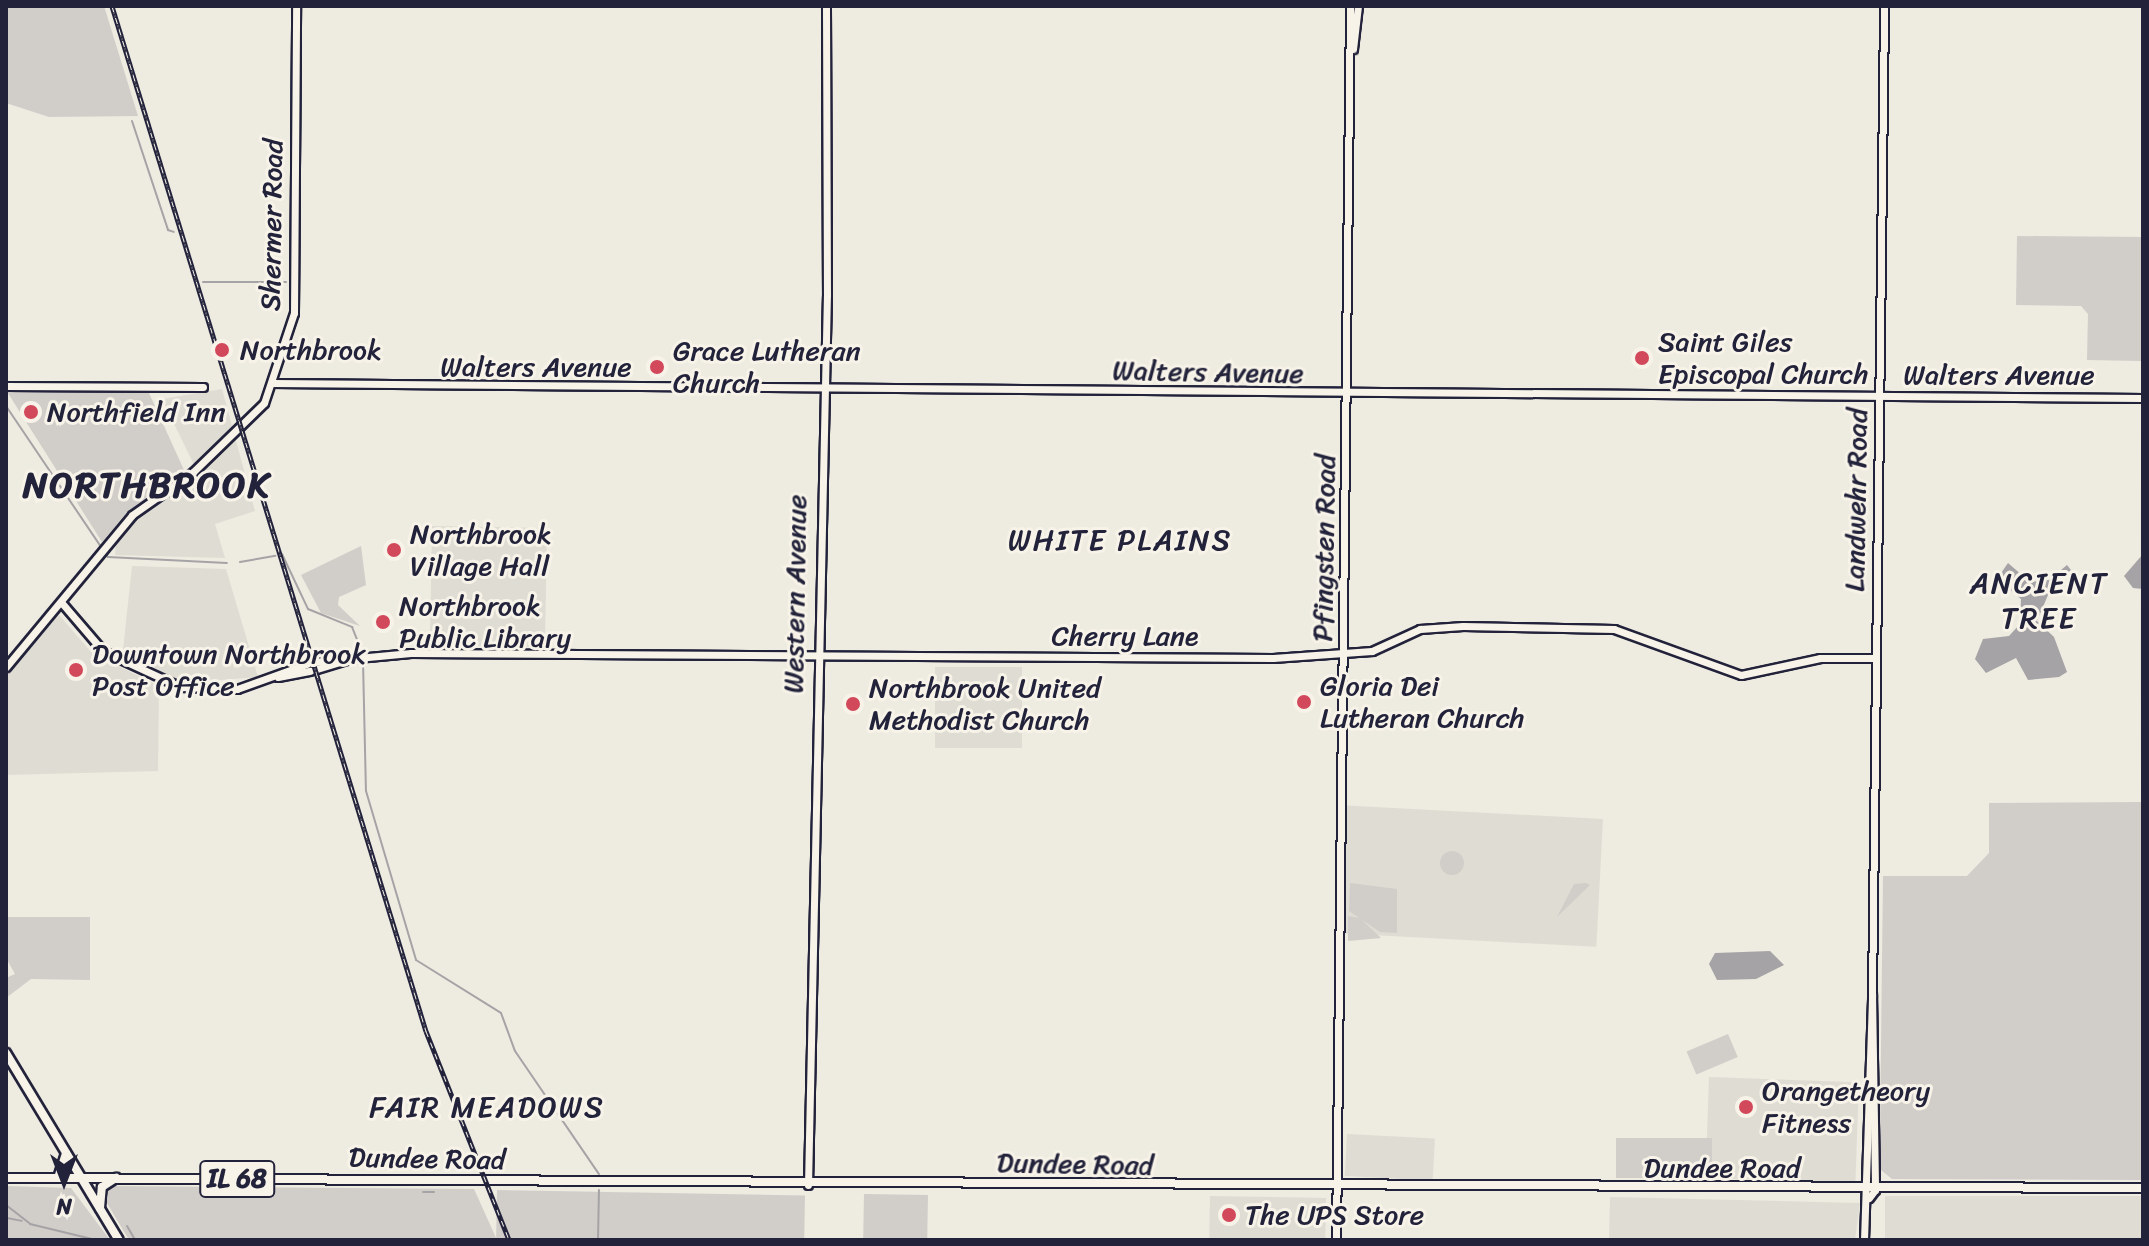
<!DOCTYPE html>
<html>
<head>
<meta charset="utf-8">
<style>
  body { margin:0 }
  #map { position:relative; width:2149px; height:1246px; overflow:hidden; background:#eeebe1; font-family:Sriracha,sans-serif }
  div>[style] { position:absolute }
  .built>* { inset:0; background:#dfdcd4; transform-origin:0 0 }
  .green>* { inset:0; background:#d1cdc9; transform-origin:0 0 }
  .round { border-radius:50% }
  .water>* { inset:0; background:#a6a3a6 }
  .stream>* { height:2px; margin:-1px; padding:0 1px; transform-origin:1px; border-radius:1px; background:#a6a3a6 }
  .roads { filter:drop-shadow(2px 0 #22223b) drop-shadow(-2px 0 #22223b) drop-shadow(0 2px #22223b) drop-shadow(0 -2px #22223b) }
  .secondary>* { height:7px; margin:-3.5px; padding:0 3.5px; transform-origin:3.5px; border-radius:3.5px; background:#f7f3e8 }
  .primary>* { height:8px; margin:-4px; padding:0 4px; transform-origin:4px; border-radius:4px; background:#f7f3e8 }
  .rail>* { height:5px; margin-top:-2.5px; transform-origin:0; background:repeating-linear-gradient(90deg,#f7f3e8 0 6px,#22223b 0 12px); box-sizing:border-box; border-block:2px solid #22223b }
  .dots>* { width:22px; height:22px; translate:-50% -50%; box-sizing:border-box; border:4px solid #f7f3e8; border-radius:50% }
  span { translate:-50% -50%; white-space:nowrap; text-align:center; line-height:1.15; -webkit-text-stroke:6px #f7f3e8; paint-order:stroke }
  .shield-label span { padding:2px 6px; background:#f7f3e8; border:2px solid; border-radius:6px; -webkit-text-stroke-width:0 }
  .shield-label { font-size:26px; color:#22223b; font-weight:700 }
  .street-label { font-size:28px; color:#22223b }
  .poi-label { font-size:28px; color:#22223b }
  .left { translate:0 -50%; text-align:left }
  .neighbourhood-label { font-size:30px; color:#22223b; letter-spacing:2px }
  .district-label { font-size:36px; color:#22223b; font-weight:700; letter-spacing:2px }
  .frame { position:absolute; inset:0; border:8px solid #22223b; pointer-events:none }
  .north { position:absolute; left:24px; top:1142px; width:80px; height:80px; -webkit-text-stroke:6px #f7f3e8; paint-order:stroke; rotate:180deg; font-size:22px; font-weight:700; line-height:32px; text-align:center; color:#22223b }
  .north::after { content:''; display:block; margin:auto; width:28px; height:36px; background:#22223b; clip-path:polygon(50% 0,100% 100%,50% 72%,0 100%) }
</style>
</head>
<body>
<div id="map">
  <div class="built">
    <i style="clip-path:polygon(222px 389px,255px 511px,215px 524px,225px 558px,115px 555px,116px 542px,153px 504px,199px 475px,162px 399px)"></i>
    <i style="left:432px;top:526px;width:115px;height:119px;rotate:1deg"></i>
    <i style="clip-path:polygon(132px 566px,226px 569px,258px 677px,182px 683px,123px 650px)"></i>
    <i style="clip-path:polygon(59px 615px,92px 653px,159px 686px,158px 771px,6px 775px,6px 675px)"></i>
    <i style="left:935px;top:667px;width:87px;height:81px"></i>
    <i style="left:1603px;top:819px;width:128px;height:262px;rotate:93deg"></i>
    <i style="left:1709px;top:1077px;width:150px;height:101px;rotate:2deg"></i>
    <i style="left:1347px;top:1134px;width:88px;height:42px;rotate:3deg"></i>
    <i style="left:1210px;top:1196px;width:116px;height:44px;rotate:1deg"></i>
    <i style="left:1885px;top:1196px;width:258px;height:46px"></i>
    <i style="clip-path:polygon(1610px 1197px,1860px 1203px,1855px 1240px,1609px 1240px)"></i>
  </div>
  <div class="green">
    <i style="clip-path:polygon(6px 6px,104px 6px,138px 116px,49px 117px,6px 103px)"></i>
    <i style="clip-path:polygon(2017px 236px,2143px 237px,2141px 361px,2087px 360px,2088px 314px,2081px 306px,2016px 305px)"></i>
    <i style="clip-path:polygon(6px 390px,149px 393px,184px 470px,126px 513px,102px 542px)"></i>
    <i style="clip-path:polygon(2140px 407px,2143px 1180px,1892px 1179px,1881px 1170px,1880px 1131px,1883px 876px,1967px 876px,1989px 853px,1989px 803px,2141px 802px)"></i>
    <i style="clip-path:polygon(361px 546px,366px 585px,339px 597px,338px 605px,360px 626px,321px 613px,301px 575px)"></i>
    <i class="round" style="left:1440px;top:851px;width:24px;height:24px"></i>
    <i style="clip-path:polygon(1350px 883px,1397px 889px,1397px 933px,1380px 932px,1349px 911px)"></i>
    <i style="clip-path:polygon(1574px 884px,1586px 883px,1590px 885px,1557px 917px)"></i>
    <i style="clip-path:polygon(1348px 916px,1360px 918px,1381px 938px,1348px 941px)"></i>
    <i style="clip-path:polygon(6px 917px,90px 917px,90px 980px,31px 979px,6px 998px,6px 978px,15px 974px,6px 958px)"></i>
    <i style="left:1728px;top:1034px;width:25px;height:45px;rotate:67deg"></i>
    <i style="left:1712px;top:1138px;width:40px;height:96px;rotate:90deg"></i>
    <i style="clip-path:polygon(6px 1186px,71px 1188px,110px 1240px,6px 1240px)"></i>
    <i style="clip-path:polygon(106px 1186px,474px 1189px,497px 1240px,129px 1240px,101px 1193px)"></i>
    <i style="left:497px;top:1190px;width:308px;height:55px;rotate:1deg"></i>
    <i style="left:864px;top:1194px;width:64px;height:46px;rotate:1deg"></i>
  </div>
  <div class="water">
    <i style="clip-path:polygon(2143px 554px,2143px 589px,2133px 588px,2124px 576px)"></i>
    <i style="clip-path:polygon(2008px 563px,2030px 582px,2049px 580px,2067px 565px,2071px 570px,2051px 588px,2037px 621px,2054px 637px,2067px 672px,2059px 677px,2028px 680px,2016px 658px,1986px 673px,1975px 659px,1983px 639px,2009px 636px,2020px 624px,2021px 599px,1997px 579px)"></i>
    <i style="clip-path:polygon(1770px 951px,1784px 965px,1756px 979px,1717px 980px,1709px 964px,1715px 953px)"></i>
  </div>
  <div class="stream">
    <i style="left:292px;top:56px;width:7px;rotate:90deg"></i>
    <i style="left:292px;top:66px;width:5px;rotate:90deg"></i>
    <i style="left:132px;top:121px;width:115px;rotate:71.7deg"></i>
    <i style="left:168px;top:230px;width:6px;rotate:18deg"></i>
    <i style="left:203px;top:282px;width:83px"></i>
    <i style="left:6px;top:406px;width:182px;rotate:56deg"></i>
    <i style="left:108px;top:557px;width:119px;rotate:2.9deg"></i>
    <i style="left:282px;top:554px;width:61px;rotate:64.7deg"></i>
    <i style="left:308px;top:609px;width:48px;rotate:22.2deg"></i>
    <i style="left:352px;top:627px;width:24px;rotate:68deg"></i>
    <i style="left:240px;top:562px;width:36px;rotate:-10deg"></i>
    <i style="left:363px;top:661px;width:130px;rotate:88.7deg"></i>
    <i style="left:366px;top:791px;width:176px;rotate:73.5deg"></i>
    <i style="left:416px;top:960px;width:100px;rotate:31.9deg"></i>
    <i style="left:501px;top:1013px;width:40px;rotate:69.8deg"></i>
    <i style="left:515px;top:1051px;width:149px;rotate:55.7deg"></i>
    <i style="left:423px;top:1192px;width:11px"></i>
    <i style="left:6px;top:1205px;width:31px;rotate:38deg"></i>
    <i style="left:30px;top:1224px;width:68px;rotate:13.6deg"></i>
    <i style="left:7px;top:1218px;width:15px;rotate:11deg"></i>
    <i style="left:127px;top:1226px;width:16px;rotate:60deg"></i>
    <i style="left:598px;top:1240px;width:50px;rotate:-88.9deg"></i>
  </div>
  <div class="roads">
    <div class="secondary">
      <i style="left:1353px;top:49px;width:43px;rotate:-83.4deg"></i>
      <i style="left:272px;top:383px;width:1871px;rotate:0.46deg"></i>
      <i style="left:6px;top:386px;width:197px;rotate:0.3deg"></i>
      <i style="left:61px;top:602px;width:65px;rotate:49.4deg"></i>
      <i style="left:103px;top:651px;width:86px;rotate:24.8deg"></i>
      <i style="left:181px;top:687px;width:56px;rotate:2deg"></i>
      <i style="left:237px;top:689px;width:74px;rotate:-19.7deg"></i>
      <i style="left:315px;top:662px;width:96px;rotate:-5.4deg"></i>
      <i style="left:411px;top:653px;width:862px;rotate:0.33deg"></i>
      <i style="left:1273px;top:658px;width:99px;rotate:-4deg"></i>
      <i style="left:1372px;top:651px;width:53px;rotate:-24.6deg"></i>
      <i style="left:1420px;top:629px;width:43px;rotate:-4deg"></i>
      <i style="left:1463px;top:626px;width:151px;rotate:1.1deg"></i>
      <i style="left:1614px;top:629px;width:135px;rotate:19.9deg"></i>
      <i style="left:1741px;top:675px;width:81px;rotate:-12.1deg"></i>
      <i style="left:1820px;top:658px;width:56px"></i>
      <i style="left:6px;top:667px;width:197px;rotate:-50.3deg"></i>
      <i style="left:132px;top:515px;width:75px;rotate:-35.2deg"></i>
      <i style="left:193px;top:472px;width:99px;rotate:-44.2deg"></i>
      <i style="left:264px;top:403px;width:95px;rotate:-71.6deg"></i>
      <i style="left:294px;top:313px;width:307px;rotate:-89.6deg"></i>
      <i style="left:317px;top:669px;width:37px;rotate:-17deg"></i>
      <i style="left:278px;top:677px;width:33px;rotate:-11deg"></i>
      <i style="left:1872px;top:994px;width:988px;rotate:-89.3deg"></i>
      <i style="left:808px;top:1185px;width:890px;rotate:-88.78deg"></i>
      <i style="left:827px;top:295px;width:289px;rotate:-90.2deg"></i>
      <i style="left:1336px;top:1240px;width:1234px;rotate:-89.35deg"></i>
      <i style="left:1864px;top:1240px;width:246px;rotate:-88.1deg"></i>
      <i style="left:1872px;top:994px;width:196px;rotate:89.1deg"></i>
      <i style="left:1875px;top:1190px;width:10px;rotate:127deg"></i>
    </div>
    <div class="primary">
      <i style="left:6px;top:1053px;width:218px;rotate:58.9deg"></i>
      <i style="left:6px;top:1178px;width:2137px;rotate:0.27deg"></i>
      <i style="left:58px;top:1178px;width:26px;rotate:-72deg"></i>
      <i style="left:100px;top:1208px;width:21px;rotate:-85deg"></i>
      <i style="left:102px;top:1187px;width:17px;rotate:-33deg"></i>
    </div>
  </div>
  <div class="rail">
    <i style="left:112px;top:6px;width:1072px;rotate:72.97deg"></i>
    <i style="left:426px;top:1031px;width:225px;rotate:68.3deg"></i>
  </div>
  <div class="dots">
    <i style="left:222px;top:350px;background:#d1495b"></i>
    <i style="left:1642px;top:358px;background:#d1495b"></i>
    <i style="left:657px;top:367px;background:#d1495b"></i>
    <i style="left:31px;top:412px;background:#d1495b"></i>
    <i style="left:394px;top:550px;background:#d1495b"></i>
    <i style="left:383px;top:622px;background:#d1495b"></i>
    <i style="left:76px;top:670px;background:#d1495b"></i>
    <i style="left:1304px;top:702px;background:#d1495b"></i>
    <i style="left:853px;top:704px;background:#d1495b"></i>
    <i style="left:1746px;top:1107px;background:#d1495b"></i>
    <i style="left:1229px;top:1215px;background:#d1495b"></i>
  </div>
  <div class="shield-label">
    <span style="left:237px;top:1179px">IL 68</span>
  </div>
  <div class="street-label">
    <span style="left:272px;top:225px;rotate:-89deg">Shermer Road</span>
    <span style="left:536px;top:367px">Walters Avenue</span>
    <span style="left:1208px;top:372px;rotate:1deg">Walters Avenue</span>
    <span style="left:1999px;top:375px">Walters Avenue</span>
    <span style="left:1856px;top:500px;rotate:-89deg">Landwehr Road</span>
    <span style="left:1324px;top:548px;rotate:-89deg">Pfingsten Road</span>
    <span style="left:795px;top:594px;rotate:-89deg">Western Avenue</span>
    <span style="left:1125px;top:636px">Cherry Lane</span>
    <span style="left:427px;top:1159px;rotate:1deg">Dundee Road</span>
    <span style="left:1075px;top:1164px;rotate:1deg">Dundee Road</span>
    <span style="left:1722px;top:1168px">Dundee Road</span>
  </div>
  <div class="poi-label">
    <span class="left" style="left:1658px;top:358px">Saint Giles<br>Episcopal Church</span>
    <span class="left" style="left:240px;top:350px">Northbrook</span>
    <span class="left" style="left:673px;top:367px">Grace Lutheran<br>Church</span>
    <span class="left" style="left:47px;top:412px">Northfield Inn</span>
    <span class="left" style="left:410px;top:550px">Northbrook<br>Village Hall</span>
    <span class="left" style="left:399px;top:622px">Northbrook<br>Public Library</span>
    <span class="left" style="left:92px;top:670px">Downtown Northbrook<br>Post Office</span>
    <span class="left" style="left:1320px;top:702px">Gloria Dei<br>Lutheran Church</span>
    <span class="left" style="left:869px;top:704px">Northbrook United<br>Methodist Church</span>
    <span class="left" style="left:1762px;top:1107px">Orangetheory<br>Fitness</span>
    <span class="left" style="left:1245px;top:1215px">The UPS Store</span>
  </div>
  <div class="neighbourhood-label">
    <span style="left:1120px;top:540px">WHITE PLAINS</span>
    <span style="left:2039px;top:600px">ANCIENT<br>TREE</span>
    <span style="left:487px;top:1107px">FAIR MEADOWS</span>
  </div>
  <div class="district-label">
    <span style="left:147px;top:486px">NORTHBROOK</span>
  </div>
  <div class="frame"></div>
  <div class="north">N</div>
</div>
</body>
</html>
